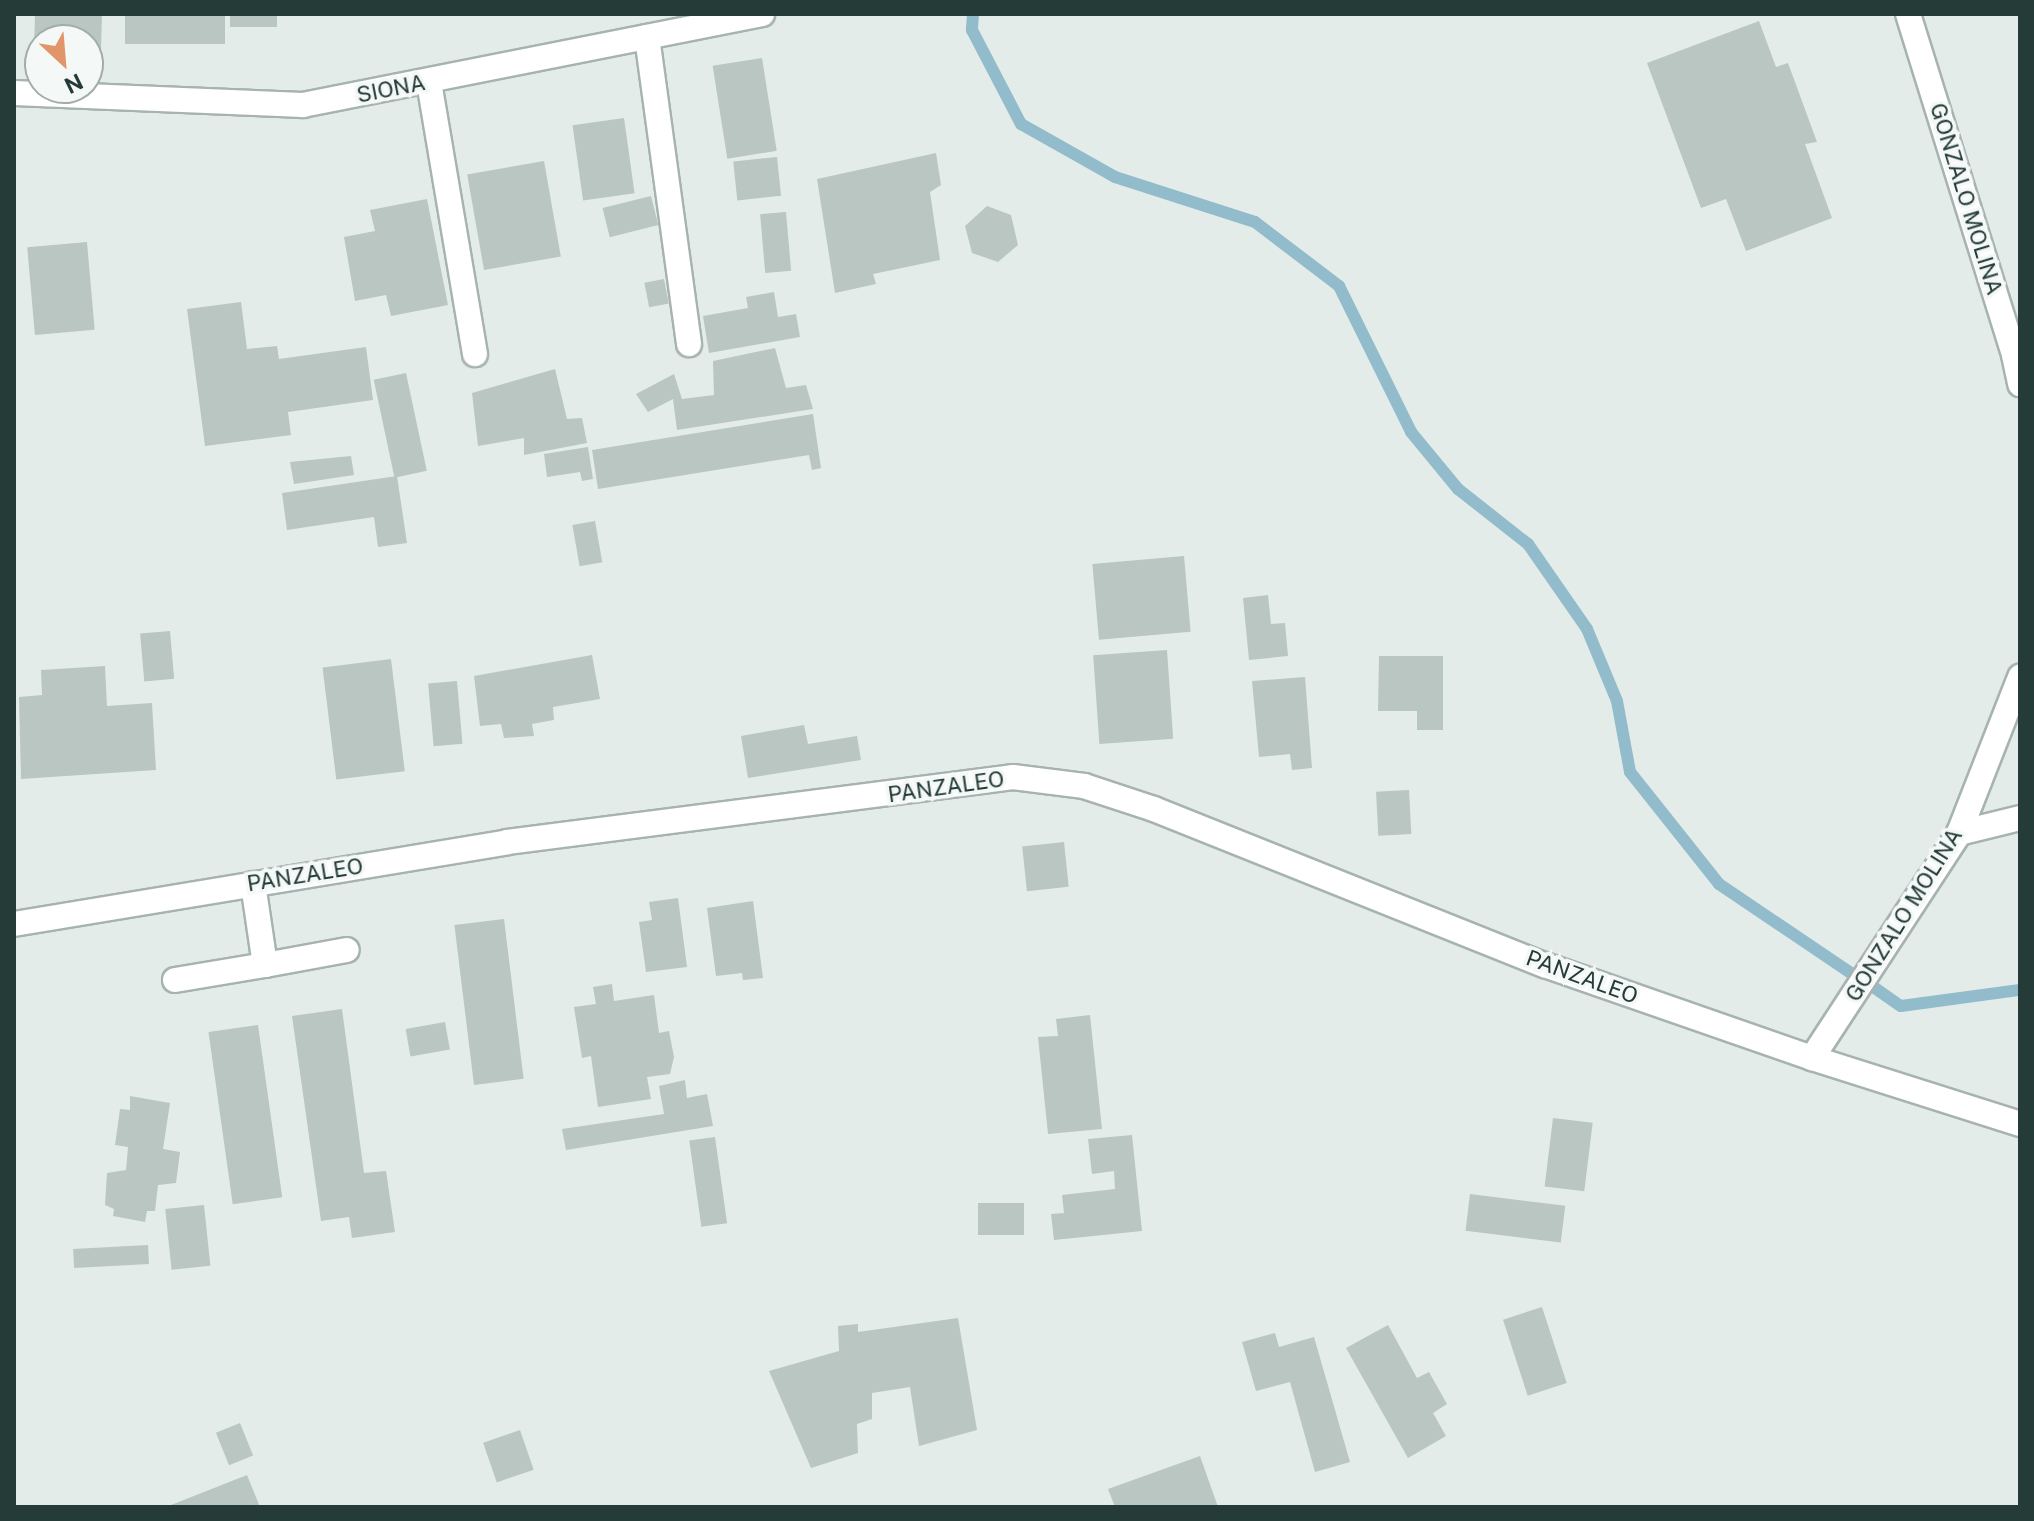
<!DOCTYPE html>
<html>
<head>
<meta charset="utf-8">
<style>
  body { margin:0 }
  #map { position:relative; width:2034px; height:1521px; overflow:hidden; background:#e4ece9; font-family:"Public Sans",sans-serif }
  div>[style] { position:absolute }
  .stream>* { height:12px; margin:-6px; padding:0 6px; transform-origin:6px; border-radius:6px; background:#92bccb }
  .building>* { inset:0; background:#b9c6c2; transform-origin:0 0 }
  .roads { filter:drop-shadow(2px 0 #a7b3b0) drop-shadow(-2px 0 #a7b3b0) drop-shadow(0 2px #a7b3b0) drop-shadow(0 -2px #a7b3b0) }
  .minor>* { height:24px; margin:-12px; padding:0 12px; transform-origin:12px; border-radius:12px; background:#fff }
  .tertiary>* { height:24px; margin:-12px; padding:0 12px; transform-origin:12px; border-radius:12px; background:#fff }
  span { translate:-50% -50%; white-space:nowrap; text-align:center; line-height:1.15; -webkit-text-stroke:7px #f4f8f7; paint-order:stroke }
  .street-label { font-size:22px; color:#253b38 }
  .frame { position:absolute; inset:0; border:16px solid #253b38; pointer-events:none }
  .north { position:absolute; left:24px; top:24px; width:80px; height:80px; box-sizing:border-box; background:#f4f8f7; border:2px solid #a1acab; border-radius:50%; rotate:154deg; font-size:22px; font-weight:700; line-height:32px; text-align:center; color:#253b38 }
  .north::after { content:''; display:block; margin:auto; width:28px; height:36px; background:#e3956a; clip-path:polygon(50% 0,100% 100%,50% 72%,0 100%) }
</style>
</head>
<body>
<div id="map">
  <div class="stream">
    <i style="left:973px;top:14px;width:16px;rotate:94deg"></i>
    <i style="left:972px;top:30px;width:106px;rotate:62.5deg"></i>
    <i style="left:1021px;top:124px;width:108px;rotate:29.4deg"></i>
    <i style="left:1115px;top:177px;width:147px;rotate:17.8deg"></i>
    <i style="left:1255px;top:222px;width:106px;rotate:37.3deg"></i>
    <i style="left:1339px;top:286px;width:163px;rotate:63.7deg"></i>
    <i style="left:1411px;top:432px;width:74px;rotate:50.5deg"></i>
    <i style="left:1458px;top:489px;width:89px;rotate:38.2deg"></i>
    <i style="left:1528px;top:544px;width:103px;rotate:55.2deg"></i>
    <i style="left:1587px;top:629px;width:78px;rotate:67.4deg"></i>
    <i style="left:1617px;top:701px;width:72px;rotate:79.6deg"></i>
    <i style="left:1630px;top:772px;width:143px;rotate:51.5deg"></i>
    <i style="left:1719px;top:884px;width:159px;rotate:34deg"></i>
    <i style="left:1872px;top:986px;width:35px;rotate:35deg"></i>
    <i style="left:1901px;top:1006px;width:120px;rotate:-7.7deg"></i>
  </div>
  <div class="building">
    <i style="clip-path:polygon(35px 14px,102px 14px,101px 51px,88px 51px,88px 40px,40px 40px,40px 49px,34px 48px)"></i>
    <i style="left:125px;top:14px;width:100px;height:30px"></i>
    <i style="left:230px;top:14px;width:47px;height:13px"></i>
    <i style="clip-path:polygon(1759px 21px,1776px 67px,1788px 63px,1817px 142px,1805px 144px,1832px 218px,1746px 251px,1726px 199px,1701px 208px,1647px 63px)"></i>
    <i style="left:762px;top:58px;width:94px;height:50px;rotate:81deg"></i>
    <i style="left:624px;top:118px;width:76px;height:52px;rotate:82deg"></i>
    <i style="clip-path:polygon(936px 153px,941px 185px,930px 192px,940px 260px,873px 274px,876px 284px,835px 293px,817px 179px)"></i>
    <i style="left:777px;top:157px;width:39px;height:44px;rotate:84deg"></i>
    <i style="left:544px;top:161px;width:97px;height:78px;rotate:80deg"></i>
    <i style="left:651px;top:196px;width:30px;height:50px;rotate:76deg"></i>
    <i style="clip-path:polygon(427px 199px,448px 305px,391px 316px,386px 295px,355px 301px,344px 237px,375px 231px,370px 210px)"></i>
    <i style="clip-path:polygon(987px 206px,1011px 215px,1018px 245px,998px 262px,972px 253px,965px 226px)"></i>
    <i style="left:786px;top:212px;width:59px;height:26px;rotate:85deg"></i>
    <i style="left:87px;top:242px;width:88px;height:60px;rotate:85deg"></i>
    <i style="left:664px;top:279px;width:25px;height:20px;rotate:79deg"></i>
    <i style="clip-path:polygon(774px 292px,778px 317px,796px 314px,800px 337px,709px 353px,703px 316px,748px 308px,746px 297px)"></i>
    <i style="clip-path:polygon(241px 302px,247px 349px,277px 346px,279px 359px,366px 347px,373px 400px,288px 412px,291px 435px,205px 446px,187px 309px)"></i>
    <i style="clip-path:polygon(775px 348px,786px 388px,806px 385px,813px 409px,677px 430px,673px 399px,648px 412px,636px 394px,674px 374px,682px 399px,714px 395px,713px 361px)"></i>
    <i style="clip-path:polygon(555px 369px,567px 419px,582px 418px,587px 443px,524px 455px,524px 438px,478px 446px,472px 393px)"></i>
    <i style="left:406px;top:373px;width:100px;height:33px;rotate:78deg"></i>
    <i style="clip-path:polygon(813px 414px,821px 468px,812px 470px,809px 455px,598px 489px,592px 450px)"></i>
    <i style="clip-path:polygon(588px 447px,593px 479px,582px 481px,580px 472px,547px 477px,544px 454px)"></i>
    <i style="clip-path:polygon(351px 456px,354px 475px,294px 484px,290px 462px)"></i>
    <i style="clip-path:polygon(397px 476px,407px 543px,378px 547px,374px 517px,287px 530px,282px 493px)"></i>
    <i style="left:595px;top:521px;width:42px;height:23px;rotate:80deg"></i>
    <i style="left:1184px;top:556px;width:76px;height:92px;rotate:85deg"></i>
    <i style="clip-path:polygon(1268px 595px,1271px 624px,1285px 623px,1288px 656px,1249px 660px,1243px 598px)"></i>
    <i style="left:170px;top:631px;width:48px;height:30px;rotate:85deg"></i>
    <i style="left:1167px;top:650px;width:89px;height:74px;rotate:86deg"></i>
    <i style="clip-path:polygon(592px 655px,600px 699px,553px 707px,554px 720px,532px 724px,534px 736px,504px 738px,501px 724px,480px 726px,474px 676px)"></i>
    <i style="clip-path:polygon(1379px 656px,1443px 656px,1443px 730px,1417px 730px,1417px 711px,1378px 711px)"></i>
    <i style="left:391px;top:659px;width:113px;height:69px;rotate:83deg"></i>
    <i style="clip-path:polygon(105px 666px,107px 706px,152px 703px,156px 770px,21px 779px,19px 697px,42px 695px,41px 670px)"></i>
    <i style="clip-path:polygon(1305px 677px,1312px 768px,1292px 770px,1290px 754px,1259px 757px,1252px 681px)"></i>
    <i style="left:457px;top:681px;width:63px;height:29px;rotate:85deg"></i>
    <i style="clip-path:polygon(804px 725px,808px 744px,857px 736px,861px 760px,748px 778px,741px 736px)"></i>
    <i style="left:1409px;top:790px;width:44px;height:33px;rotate:87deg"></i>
    <i style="left:1064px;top:842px;width:45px;height:42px;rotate:84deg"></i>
    <i style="clip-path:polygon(678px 898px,687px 967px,646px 972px,639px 922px,652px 920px,649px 902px)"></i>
    <i style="clip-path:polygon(753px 901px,763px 978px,743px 980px,742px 973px,716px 976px,707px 908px)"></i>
    <i style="left:504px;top:919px;width:161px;height:50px;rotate:83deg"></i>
    <i style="clip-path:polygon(612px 984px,614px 1001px,654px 995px,659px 1033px,669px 1031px,674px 1057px,670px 1074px,647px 1077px,651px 1099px,598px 1107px,591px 1056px,582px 1058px,574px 1007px,596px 1004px,593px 987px)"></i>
    <i style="clip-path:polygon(342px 1009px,364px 1173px,386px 1171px,395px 1232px,352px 1238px,349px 1217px,321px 1221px,292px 1016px)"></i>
    <i style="clip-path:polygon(1090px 1015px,1102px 1129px,1048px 1134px,1038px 1037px,1058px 1036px,1056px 1019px)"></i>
    <i style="left:445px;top:1022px;width:28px;height:40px;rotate:80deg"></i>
    <i style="left:258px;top:1025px;width:174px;height:50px;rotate:82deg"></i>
    <i style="clip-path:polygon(685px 1080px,687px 1098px,707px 1094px,713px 1126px,566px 1150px,562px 1129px,664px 1114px,659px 1086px)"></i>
    <i style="clip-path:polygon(130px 1096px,170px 1103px,163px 1149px,180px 1152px,176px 1183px,158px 1185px,155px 1211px,147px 1211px,145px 1222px,113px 1216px,114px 1209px,105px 1205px,107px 1173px,126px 1170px,128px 1147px,115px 1145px,120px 1109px,130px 1110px)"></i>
    <i style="left:1553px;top:1118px;width:40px;height:69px;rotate:7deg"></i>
    <i style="clip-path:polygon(1132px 1135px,1142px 1231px,1054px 1240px,1051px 1214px,1064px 1213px,1062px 1195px,1115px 1189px,1114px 1171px,1092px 1174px,1088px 1139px)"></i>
    <i style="left:715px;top:1137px;width:87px;height:26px;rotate:82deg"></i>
    <i style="left:1470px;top:1194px;width:96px;height:37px;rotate:7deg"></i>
    <i style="left:1024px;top:1203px;width:32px;height:46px;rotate:90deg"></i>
    <i style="left:204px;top:1205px;width:61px;height:39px;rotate:84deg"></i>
    <i style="left:148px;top:1245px;width:19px;height:75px;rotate:87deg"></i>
    <i style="left:1542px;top:1307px;width:80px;height:41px;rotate:72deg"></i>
    <i style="clip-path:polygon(958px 1318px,977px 1430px,919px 1446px,910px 1387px,872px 1393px,872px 1419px,857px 1424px,858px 1453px,811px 1468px,769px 1371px,839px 1351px,838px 1326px,858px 1324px,858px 1332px)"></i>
    <i style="clip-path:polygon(1388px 1325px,1417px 1378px,1429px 1372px,1447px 1404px,1433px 1413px,1446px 1436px,1408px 1458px,1346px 1348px)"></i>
    <i style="clip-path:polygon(1275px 1333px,1279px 1347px,1314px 1337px,1350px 1462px,1315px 1472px,1290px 1382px,1256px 1391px,1242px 1342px)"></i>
    <i style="left:240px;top:1423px;width:35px;height:26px;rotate:68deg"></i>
    <i style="left:520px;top:1430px;width:42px;height:39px;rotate:71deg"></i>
    <i style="clip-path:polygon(1200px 1456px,1218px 1507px,1115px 1507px,1108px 1489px)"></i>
    <i style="clip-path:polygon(247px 1475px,260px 1507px,172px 1507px,171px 1505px)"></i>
  </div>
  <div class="roads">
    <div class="minor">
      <i style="left:1908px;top:14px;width:357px;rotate:72.7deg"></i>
      <i style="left:2014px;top:355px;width:30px;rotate:78deg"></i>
      <i style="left:647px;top:37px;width:310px;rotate:82.2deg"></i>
      <i style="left:429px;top:82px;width:276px;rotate:80.4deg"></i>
      <i style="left:14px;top:93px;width:289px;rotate:2.4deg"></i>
      <i style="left:303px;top:105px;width:468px;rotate:-11.2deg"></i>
      <i style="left:1959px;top:833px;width:63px;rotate:-13.8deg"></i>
      <i style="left:265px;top:965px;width:83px;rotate:-10.4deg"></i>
      <i style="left:175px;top:980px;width:91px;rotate:-9.5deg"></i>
      <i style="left:265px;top:965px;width:82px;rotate:-98.4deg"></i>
      <i style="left:1812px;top:1058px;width:269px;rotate:-56.8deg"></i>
      <i style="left:1959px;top:833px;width:168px;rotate:-68.6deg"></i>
    </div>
    <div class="tertiary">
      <i style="left:14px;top:924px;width:500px;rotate:-9.4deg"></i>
      <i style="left:507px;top:842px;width:510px;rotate:-7.32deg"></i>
      <i style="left:1013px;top:777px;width:72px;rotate:7.2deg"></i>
      <i style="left:1084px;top:786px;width:74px;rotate:18.2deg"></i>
      <i style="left:1154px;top:809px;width:421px;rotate:21.8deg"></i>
      <i style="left:1545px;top:965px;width:283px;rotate:19.2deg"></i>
      <i style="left:1812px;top:1058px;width:218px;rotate:17.6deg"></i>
    </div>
  </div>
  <div class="street-label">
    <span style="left:391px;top:89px;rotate:-11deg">SIONA</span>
    <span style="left:1966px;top:199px;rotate:73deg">GONZALO MOLINA</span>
    <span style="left:946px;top:787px;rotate:-8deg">PANZALEO</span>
    <span style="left:305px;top:875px;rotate:-9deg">PANZALEO</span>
    <span style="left:1904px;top:915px;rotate:-58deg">GONZALO MOLINA</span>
    <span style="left:1582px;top:977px;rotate:20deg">PANZALEO</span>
  </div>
  <div class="frame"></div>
  <div class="north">N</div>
</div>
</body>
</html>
